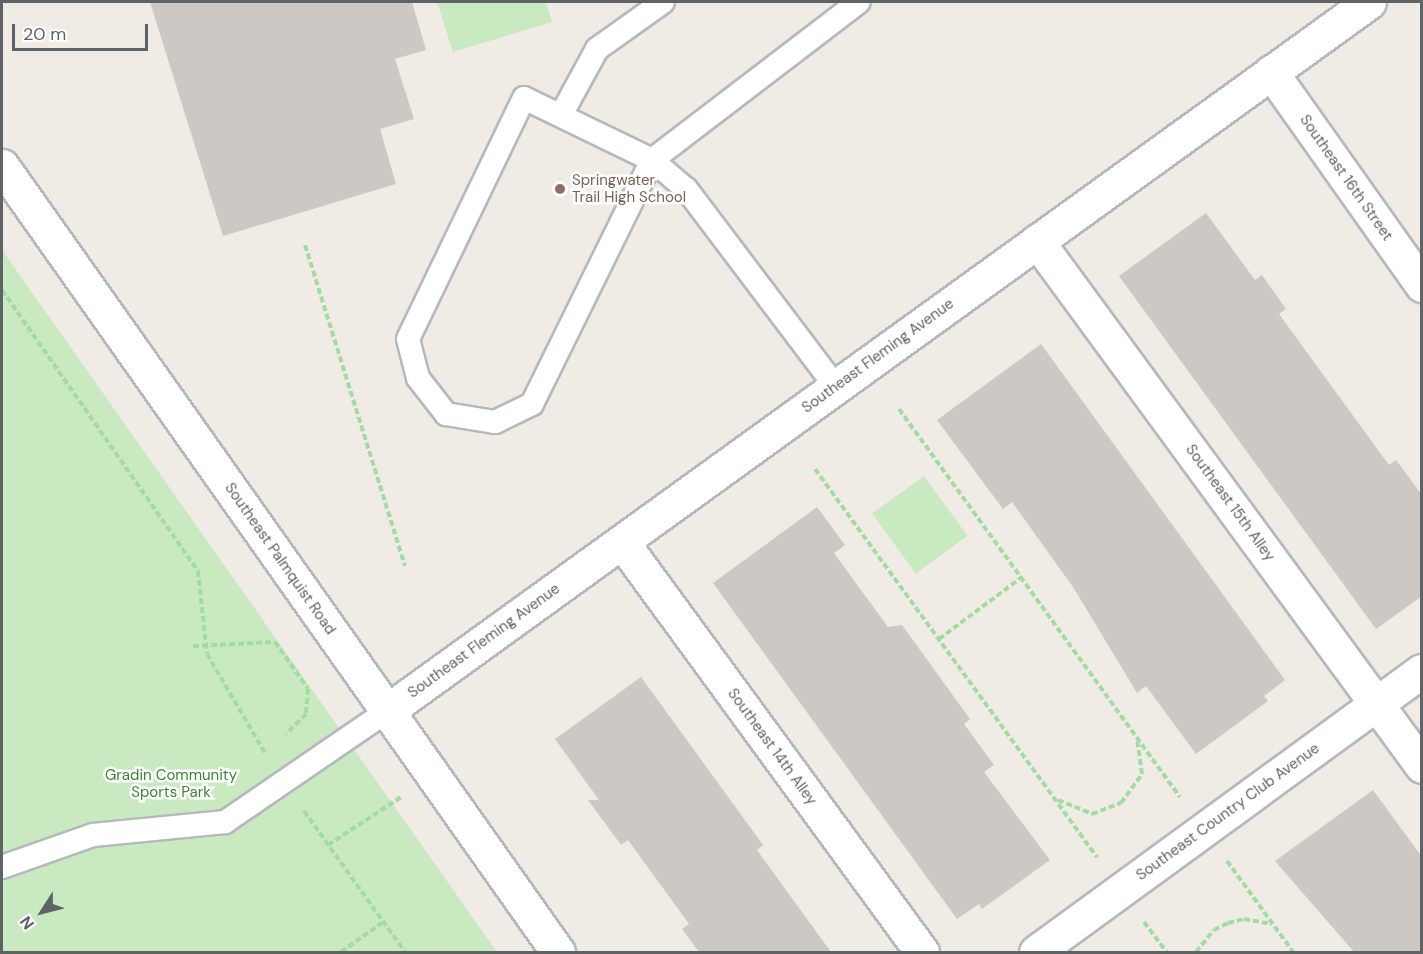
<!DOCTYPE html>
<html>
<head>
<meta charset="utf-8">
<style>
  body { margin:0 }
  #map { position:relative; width:1423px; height:954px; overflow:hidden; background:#f0ebe5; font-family:"DM Sans",sans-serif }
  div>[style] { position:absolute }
  .green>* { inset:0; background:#c9e9c0; transform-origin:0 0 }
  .building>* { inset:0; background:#cdc8c4 }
  .path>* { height:4px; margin-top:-2px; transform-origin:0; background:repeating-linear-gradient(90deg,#a2dca3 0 6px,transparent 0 9px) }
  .roads { filter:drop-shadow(2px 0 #b5b9bd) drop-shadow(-2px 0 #b5b9bd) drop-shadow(0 2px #b5b9bd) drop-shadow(0 -2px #b5b9bd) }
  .service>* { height:22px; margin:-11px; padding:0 11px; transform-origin:11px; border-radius:11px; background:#fff }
  .minor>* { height:33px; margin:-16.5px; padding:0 16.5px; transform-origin:16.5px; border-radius:16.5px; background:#fff }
  .tertiary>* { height:33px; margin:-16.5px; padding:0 16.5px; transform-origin:16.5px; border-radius:16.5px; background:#fff }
  .secondary>* { height:33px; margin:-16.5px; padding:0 16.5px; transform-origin:16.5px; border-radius:16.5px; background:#fff }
  .dots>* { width:16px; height:16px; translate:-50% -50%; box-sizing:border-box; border:3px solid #fff; border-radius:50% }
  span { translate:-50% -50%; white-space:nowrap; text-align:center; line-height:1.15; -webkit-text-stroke:5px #fff; paint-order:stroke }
  .street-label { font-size:15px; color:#5d6367 }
  .education-label { font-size:15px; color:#785e54 }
  .left { translate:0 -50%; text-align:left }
  .park-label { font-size:15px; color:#3d842e }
  .frame { position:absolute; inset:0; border:3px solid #5d6367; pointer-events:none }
  .north { position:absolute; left:12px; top:882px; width:60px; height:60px; -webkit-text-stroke:4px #fff; paint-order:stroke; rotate:234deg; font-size:16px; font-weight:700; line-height:24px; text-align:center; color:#5d6367 }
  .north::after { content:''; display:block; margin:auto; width:21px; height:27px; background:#5d6367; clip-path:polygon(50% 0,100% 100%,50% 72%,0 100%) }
  .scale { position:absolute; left:12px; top:24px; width:136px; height:27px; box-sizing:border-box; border:3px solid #5d6367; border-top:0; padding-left:8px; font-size:18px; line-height:21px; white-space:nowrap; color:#5d6367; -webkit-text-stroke:4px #fff; paint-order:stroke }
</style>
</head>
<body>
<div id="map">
  <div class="green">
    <i style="clip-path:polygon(437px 2px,546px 2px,552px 22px,453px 52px)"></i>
    <i style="clip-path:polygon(2px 250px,497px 952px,2px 952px)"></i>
    <i style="left:924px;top:476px;width:74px;height:64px;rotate:54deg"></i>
  </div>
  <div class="building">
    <i style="clip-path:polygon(150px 2px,412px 2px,426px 50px,395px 59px,414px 119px,380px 129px,396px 184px,223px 236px)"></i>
    <i style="clip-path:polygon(1206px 213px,1255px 280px,1262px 275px,1286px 309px,1279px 314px,1389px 465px,1396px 460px,1422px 495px,1422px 596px,1376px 629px,1119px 276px)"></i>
    <i style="clip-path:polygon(1041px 344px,1285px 680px,1264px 696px,1268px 701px,1196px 754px,1146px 686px,1137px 693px,1073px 587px,1012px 502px,1003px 509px,937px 420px)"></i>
    <i style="clip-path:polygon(817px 507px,845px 545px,834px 553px,888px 627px,902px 625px,970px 719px,964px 724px,994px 765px,984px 772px,1050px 860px,982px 909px,979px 904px,957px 919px,713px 583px)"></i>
    <i style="clip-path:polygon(641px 677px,763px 845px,757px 850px,831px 952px,699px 952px,682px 929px,689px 924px,628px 840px,621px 845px,588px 800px,599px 800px,555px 739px)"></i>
    <i style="clip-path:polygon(1373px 790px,1422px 857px,1422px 952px,1354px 952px,1275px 861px)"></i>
  </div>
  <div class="path">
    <i style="left:305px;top:245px;width:336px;rotate:72.7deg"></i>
    <i style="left:2px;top:290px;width:343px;rotate:55.1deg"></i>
    <i style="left:198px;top:571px;width:83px;rotate:83.8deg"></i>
    <i style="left:207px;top:654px;width:115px;rotate:59.6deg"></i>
    <i style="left:899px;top:409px;width:479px;rotate:54.1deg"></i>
    <i style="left:815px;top:469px;width:480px;rotate:54deg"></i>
    <i style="left:939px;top:639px;width:104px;rotate:-36.8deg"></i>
    <i style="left:193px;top:646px;width:82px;rotate:-2.8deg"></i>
    <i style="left:275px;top:642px;width:57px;rotate:54.9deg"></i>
    <i style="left:308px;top:689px;width:25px;rotate:95deg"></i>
    <i style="left:306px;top:714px;width:28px;rotate:135deg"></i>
    <i style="left:1058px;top:800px;width:37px;rotate:22deg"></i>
    <i style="left:1092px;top:814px;width:31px;rotate:-21deg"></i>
    <i style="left:1121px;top:803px;width:36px;rotate:-54deg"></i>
    <i style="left:1142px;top:774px;width:34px;rotate:-98deg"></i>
    <i style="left:304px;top:811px;width:173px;rotate:54.4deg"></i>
    <i style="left:328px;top:845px;width:87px;rotate:-33.3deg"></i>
    <i style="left:1227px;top:861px;width:112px;rotate:54deg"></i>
    <i style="left:1144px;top:922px;width:38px;rotate:53deg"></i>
    <i style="left:341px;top:952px;width:52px;rotate:-35.5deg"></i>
    <i style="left:1196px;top:952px;width:28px;rotate:-51deg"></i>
    <i style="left:1214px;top:930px;width:16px;rotate:-27deg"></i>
    <i style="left:1228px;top:923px;width:16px;rotate:-14deg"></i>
    <i style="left:1244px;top:919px;width:28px;rotate:10deg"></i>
  </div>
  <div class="roads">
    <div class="service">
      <i style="left:561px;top:115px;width:75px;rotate:-61.4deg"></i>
      <i style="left:597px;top:49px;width:81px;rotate:-35.5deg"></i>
      <i style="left:836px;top:387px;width:248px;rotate:-127.1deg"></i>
      <i style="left:686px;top:189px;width:45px;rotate:-139.5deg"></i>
      <i style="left:652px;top:160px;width:142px;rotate:-154.2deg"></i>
      <i style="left:524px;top:98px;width:267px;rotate:115.7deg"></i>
      <i style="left:408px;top:339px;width:40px;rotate:75.6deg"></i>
      <i style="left:418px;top:378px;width:46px;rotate:52.1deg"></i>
      <i style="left:446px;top:414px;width:50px;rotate:9.3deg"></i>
      <i style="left:495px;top:422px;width:41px;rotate:-25.9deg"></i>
      <i style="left:532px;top:404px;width:272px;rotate:-63.8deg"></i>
      <i style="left:652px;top:160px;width:260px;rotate:-37.4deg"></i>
      <i style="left:2px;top:867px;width:96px;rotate:-19.4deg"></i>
      <i style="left:93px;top:835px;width:133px;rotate:-5.6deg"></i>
      <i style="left:225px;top:822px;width:196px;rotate:-34.4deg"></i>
    </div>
    <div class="minor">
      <i style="left:1271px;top:72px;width:261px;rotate:54.7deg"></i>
      <i style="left:1037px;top:241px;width:651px;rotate:53.75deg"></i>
      <i style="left:622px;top:542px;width:508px;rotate:53.81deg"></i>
      <i style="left:1036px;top:952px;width:477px;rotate:-36.1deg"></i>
    </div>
    <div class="tertiary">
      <i style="left:387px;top:711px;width:1211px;rotate:-35.83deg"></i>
    </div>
    <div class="secondary">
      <i style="left:2px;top:166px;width:963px;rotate:54.73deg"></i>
    </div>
  </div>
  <div class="dots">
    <i style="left:560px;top:189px;background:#8d6e63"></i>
  </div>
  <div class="street-label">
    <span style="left:1346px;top:178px;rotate:55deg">Southeast 16th Street</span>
    <span style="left:878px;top:356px;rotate:-36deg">Southeast Fleming Avenue</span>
    <span style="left:1230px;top:503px;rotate:54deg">Southeast 15th Alley</span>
    <span style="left:280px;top:559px;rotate:55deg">Southeast Palmquist Road</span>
    <span style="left:484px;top:641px;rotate:-36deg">Southeast Fleming Avenue</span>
    <span style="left:772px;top:747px;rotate:54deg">Southeast 14th Alley</span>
    <span style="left:1228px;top:812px;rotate:-36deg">Southeast Country Club Avenue</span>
  </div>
  <div class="education-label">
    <span class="left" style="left:572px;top:189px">Springwater<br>Trail High School</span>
  </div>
  <div class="park-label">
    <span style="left:171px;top:784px">Gradin Community<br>Sports Park</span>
  </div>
  <div class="frame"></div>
  <div class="north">N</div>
  <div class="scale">20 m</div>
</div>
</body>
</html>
